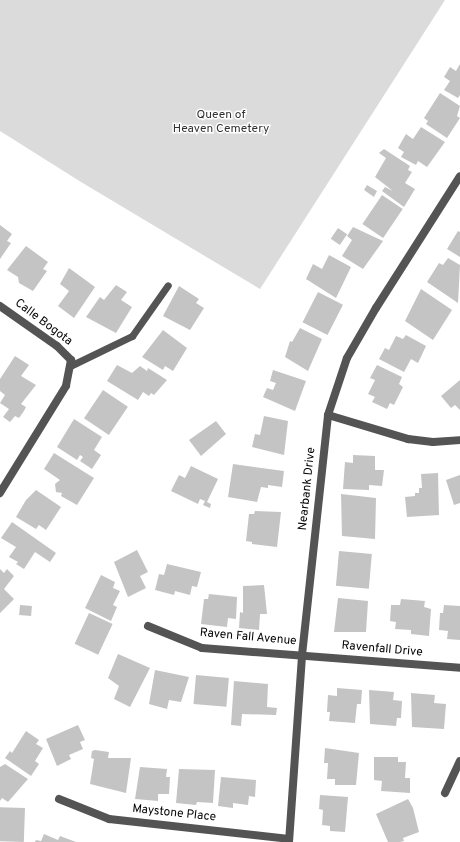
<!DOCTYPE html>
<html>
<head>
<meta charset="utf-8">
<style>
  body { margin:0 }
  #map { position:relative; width:460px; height:842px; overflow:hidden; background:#fff; font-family:Overpass,sans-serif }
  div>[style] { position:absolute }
  .green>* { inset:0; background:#dbdbdb }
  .building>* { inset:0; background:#c4c4c4; transform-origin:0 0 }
  .lane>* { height:7px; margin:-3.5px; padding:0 3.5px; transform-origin:3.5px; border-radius:3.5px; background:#545454 }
  .street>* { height:8px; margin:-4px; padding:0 4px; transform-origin:4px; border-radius:4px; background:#545454 }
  span { translate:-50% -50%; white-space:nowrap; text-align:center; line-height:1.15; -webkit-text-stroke:3px #fff; paint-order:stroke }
  .park-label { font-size:12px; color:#323232 }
  .street-label { font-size:12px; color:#000 }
</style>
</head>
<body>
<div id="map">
  <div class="green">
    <i style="clip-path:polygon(0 0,445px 0,260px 289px,81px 182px,0 131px)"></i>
  </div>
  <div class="building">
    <i style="clip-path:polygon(460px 64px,460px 95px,458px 98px,444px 90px,450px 81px,444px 77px,450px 67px,456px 71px)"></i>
    <i style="clip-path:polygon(440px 93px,460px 106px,457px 116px,460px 118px,447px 138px,426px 124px,428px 121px,424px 118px)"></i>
    <i style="clip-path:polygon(421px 127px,445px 142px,427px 167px,418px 161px,416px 165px,401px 157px,404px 152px,398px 148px,406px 134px,413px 139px)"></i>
    <i style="clip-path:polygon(384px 149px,410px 166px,408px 170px,412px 172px,405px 183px,415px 189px,404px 207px,382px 191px,385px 187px,393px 191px,375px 177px,386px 158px,379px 153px)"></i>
    <i style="clip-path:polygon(367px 185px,377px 191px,374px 197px,364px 190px)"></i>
    <i style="left:382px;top:195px;width:25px;height:35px;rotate:34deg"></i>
    <i style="clip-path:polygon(0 225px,12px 234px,7px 241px,11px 243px,0 259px)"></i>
    <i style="clip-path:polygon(353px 227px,383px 241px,363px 269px,342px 256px,352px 240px,347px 236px)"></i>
    <i style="left:338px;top:228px;width:11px;height:13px;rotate:34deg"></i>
    <i style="clip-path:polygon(458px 231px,460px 232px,460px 257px,447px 249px)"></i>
    <i style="clip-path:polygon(26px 246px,48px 262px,43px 269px,47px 271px,33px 291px,19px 283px,18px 277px,7px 270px)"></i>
    <i style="clip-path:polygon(329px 255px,351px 267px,336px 298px,306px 279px,313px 264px,322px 269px)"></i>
    <i style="clip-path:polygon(448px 258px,460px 265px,458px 303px,427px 282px,439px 263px,443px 265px)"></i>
    <i style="clip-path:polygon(69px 268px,95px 287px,74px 318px,58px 306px,69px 291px,60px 284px)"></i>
    <i style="clip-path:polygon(116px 285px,127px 292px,121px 300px,132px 307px,116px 333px,86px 317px,100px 297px,104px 300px)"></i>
    <i style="clip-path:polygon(179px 286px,199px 299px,196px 303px,204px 308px,190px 330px,163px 316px)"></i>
    <i style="clip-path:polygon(421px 289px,452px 310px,433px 340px,405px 321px)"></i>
    <i style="left:318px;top:292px;width:28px;height:34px;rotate:27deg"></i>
    <i style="clip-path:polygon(300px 328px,322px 339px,308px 371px,285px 357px,290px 341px,292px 342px)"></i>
    <i style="clip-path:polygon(163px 330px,187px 348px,173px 371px,165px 366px,163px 370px,142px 357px)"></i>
    <i style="clip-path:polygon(406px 335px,426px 346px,418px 363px,411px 359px,404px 372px,379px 359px,385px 348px,389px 350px,396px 336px,403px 339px)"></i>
    <i style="clip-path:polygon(15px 356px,29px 365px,21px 376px,36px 385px,21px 404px,26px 407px,24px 411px,19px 418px,15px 416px,10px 422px,3px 417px,9px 409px,0 403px,5px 395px,0 391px,0 379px)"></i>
    <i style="clip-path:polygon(117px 365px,132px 373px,140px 366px,147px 371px,148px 368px,167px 380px,154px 395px,151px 393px,149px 396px,143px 392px,138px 400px,107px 381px)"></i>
    <i style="clip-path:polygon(377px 365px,402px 377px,399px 384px,403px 387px,394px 405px,390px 403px,387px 409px,372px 402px,375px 397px,368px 394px,375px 380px,370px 378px)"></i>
    <i style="clip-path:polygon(273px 370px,306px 381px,295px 411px,263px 397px,267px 388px,273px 390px,276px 383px,270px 381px)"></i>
    <i style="clip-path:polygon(460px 380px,460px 410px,455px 405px,451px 408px,441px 396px)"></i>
    <i style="left:103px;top:390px;width:30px;height:34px;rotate:34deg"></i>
    <i style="clip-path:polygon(264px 416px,288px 421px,284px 455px,252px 447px,255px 434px,260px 435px)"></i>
    <i style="clip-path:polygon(74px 419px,102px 437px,94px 450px,101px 455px,92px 469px,80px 461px,83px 457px,80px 455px,77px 460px,57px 447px)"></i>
    <i style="clip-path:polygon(216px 421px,226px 434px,201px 456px,189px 440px)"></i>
    <i style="clip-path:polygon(54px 453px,94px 478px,77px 505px,61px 496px,62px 493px,56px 492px,55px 484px,60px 480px,44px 469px)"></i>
    <i style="clip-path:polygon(353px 455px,375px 456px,375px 470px,384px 470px,382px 486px,369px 485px,369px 490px,343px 489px,345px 462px,353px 463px)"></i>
    <i style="clip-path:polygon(233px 464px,284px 471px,282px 487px,268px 485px,268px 488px,261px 487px,257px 502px,228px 497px)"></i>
    <i style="clip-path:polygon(191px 466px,218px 479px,207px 502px,211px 504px,210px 508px,203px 505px,205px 501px,200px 499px,198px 504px,171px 491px,179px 475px,185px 478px)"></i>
    <i style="clip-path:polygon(438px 473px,439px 515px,407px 517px,405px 497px,415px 496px,415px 493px,419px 493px,419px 488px,422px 488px,421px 474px)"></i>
    <i style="clip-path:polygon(460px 475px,460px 503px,454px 505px,446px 480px)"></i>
    <i style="clip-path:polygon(36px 490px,61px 507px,46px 530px,39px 525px,36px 529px,16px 517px,26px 500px)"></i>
    <i style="clip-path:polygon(341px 494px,376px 498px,375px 539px,342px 536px)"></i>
    <i style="clip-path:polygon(255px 511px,281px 512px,277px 547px,252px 544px,252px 542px,246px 541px,249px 514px,254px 514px)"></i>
    <i style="clip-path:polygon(12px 522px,56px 553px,50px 562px,35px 552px,24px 569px,16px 564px,18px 562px,9px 557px,16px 547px,1px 538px)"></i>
    <i style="clip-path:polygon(137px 550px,148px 572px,140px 576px,146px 588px,128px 597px,114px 562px)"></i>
    <i style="left:339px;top:551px;width:33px;height:35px;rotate:5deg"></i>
    <i style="clip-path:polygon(167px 564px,201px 572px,197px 587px,192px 586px,190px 595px,175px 591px,174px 595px,155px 590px,159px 574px,164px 575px)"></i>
    <i style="clip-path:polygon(0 569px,4px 573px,7px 569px,14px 576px,4px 589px,14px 599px,0 613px)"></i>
    <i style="clip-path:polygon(101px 575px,115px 582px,113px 588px,120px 591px,113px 605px,117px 607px,111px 621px,85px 608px)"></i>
    <i style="clip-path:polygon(264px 585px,267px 614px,260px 614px,259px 630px,239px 628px,240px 612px,243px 613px,243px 586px)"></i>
    <i style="clip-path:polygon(209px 594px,237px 597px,236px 619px,228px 618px,227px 627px,201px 624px,204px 599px,208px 599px)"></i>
    <i style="clip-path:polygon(338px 598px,368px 601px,366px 632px,334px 632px)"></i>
    <i style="clip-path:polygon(401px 599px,425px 601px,424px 607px,431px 609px,429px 636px,411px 634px,411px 630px,395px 629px,396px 622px,390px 621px,391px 605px,400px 605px)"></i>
    <i style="left:20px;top:605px;width:12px;height:10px;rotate:5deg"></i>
    <i style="clip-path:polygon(444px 605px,460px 606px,460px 640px,447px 639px,448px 631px,439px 630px,440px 613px,443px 613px)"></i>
    <i style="left:89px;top:613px;width:26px;height:34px;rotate:25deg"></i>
    <i style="clip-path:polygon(118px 654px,150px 668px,130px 707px,114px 699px,119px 686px,108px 678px)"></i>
    <i style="clip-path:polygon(155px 670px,189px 677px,181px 702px,169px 700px,167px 709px,149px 704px)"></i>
    <i style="left:196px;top:675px;width:33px;height:29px;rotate:5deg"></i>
    <i style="clip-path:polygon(234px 681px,268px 684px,267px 707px,277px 708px,276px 715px,242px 714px,241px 726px,231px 725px)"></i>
    <i style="clip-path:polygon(337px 688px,362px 690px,361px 704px,357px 704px,355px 723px,329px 721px,330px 712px,327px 712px,328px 695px,337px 696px)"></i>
    <i style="clip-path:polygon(369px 690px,394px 692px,393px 700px,402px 701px,401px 718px,397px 718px,396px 726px,370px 724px)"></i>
    <i style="clip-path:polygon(411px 693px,435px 695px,434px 703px,446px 704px,444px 729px,412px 727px)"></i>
    <i style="clip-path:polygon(78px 725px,85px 740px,80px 742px,83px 749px,69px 755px,71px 759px,57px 766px,46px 739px)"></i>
    <i style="clip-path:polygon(26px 731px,39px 740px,36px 744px,43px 748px,35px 761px,39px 764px,31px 776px,5px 758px,10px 751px,12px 753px)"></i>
    <i style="clip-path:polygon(325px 748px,359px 753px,356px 785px,335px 785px,335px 779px,327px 779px,328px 763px,324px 763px)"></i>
    <i style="clip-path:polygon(95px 750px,109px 752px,108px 758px,131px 758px,126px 793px,90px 784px,94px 759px,91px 758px,92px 751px)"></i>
    <i style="clip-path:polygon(374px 757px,398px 757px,398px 762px,406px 762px,405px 778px,410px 778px,410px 793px,381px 791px,382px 781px,374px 780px)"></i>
    <i style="clip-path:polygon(5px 764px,28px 779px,8px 802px,2px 798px,0 801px,0 767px)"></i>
    <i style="clip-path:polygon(140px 767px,167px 769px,166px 777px,170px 777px,169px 794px,158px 794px,158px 801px,135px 799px)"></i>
    <i style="clip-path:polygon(179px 769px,215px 770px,213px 803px,197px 802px,196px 805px,176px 803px)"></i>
    <i style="clip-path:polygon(221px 777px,256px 780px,255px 797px,249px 796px,248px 805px,233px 803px,233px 808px,218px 806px)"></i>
    <i style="clip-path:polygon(320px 795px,348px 797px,345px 832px,330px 831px,330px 826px,322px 825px,323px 810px,319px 809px)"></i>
    <i style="clip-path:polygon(408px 799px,413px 808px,419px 832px,403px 838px,404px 841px,400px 842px,388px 842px,376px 814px)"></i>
    <i style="left:25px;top:808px;width:34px;height:25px;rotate:92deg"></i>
    <i style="clip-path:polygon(44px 834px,58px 840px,60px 836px,76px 842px,35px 842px,36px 840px,41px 841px)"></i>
  </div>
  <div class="lane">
    <i style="left:70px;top:366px;width:69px;rotate:-25.8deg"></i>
    <i style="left:132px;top:336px;width:62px;rotate:-54.8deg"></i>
  </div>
  <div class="street">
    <i style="left:0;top:306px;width:70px;rotate:35.1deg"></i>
    <i style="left:57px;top:346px;width:20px;rotate:45deg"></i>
    <i style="left:71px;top:360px;width:26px;rotate:101deg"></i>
    <i style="left:66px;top:386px;width:126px;rotate:121.7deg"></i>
    <i style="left:328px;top:415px;width:84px;rotate:16.7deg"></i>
    <i style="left:408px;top:439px;width:25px;rotate:7deg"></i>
    <i style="left:433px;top:442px;width:27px;rotate:-4deg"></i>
    <i style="left:148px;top:626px;width:58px;rotate:22.2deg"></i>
    <i style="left:202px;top:648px;width:259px;rotate:4.4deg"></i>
    <i style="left:445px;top:793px;width:35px;rotate:-65deg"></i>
    <i style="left:59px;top:799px;width:54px;rotate:21.8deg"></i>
    <i style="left:109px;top:819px;width:181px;rotate:6.3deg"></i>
    <i style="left:289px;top:842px;width:187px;rotate:-86deg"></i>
    <i style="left:302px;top:655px;width:241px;rotate:-83.8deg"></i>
    <i style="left:328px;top:415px;width:60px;rotate:-71.6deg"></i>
    <i style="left:347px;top:358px;width:58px;rotate:-59.9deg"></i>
    <i style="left:376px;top:308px;width:156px;rotate:-57.5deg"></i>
  </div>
  <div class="park-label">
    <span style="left:221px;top:123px">Queen of<br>Heaven Cemetery</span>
  </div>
  <div class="street-label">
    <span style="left:43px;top:323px;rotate:37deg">Calle Bogota</span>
    <span style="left:308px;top:489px;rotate:-84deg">Nearbank Drive</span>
    <span style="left:248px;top:638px;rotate:5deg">Raven Fall Avenue</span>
    <span style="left:382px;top:650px;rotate:5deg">Ravenfall Drive</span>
    <span style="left:174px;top:814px;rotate:6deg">Maystone Place</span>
  </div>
</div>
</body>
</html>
